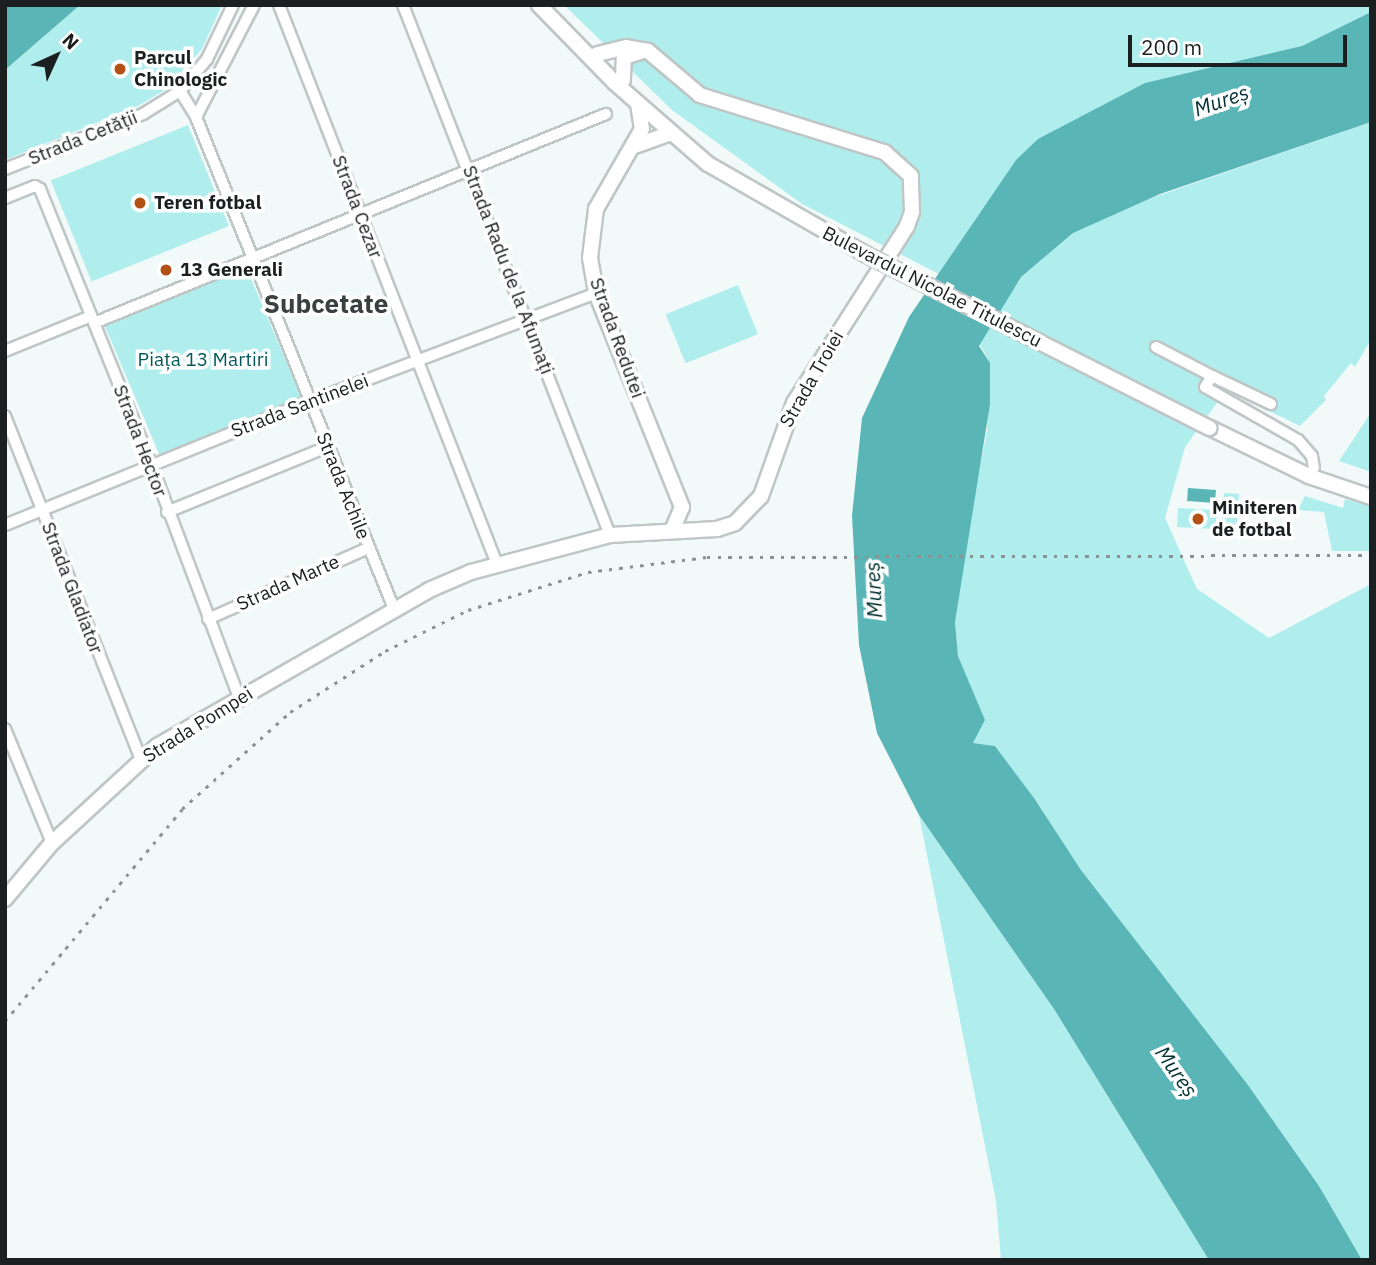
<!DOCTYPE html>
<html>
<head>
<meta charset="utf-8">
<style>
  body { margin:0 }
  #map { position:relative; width:1376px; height:1265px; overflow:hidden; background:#f1f9f9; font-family:"IBM Plex Sans",sans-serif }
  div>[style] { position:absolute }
  .green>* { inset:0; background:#b0eeee; transform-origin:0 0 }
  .water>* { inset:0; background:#59b5b6; transform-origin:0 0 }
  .roads { filter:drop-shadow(2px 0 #bfc6c6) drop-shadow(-2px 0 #bfc6c6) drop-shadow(0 2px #bfc6c6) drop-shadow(0 -2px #bfc6c6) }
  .minor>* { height:10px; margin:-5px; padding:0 5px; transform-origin:5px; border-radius:5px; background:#fff }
  .major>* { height:14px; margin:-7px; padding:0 7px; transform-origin:7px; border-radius:7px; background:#fff }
  .rail>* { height:2.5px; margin-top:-1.25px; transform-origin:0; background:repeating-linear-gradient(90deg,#8c9292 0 3.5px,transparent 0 10.5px) }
  .bridges { filter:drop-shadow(2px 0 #bfc6c6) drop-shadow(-2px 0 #bfc6c6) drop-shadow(0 2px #bfc6c6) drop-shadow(0 -2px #bfc6c6) }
  .major-bridge>* { height:14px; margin:-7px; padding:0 7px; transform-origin:7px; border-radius:7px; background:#fff }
  .dots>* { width:19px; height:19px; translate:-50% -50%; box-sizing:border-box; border:4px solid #fff; border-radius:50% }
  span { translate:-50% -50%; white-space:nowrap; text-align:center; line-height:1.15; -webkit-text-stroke:7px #fff; paint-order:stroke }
  .poi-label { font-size:19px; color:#1c1f1f; font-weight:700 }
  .left { translate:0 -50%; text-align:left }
  .street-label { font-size:19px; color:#1c1f1f }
  .park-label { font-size:19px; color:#03585a }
  .water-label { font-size:21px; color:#043233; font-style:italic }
  .district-label { font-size:26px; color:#3a4040; font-weight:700 }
  .frame { position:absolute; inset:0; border:7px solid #1c1f1f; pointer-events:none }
  .north { position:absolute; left:21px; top:21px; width:70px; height:70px; -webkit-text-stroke:5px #fff; paint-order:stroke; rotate:45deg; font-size:19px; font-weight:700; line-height:28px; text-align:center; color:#1c1f1f }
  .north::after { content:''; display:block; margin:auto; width:24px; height:32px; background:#1c1f1f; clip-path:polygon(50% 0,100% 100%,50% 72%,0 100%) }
  .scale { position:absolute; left:1128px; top:35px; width:219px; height:32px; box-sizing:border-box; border:4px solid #1c1f1f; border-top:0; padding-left:9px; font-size:21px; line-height:24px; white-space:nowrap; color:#1c1f1f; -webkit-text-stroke:5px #fff; paint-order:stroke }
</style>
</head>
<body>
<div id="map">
  <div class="green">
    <i style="clip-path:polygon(80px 5px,222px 5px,202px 49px,165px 90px,138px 106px,5px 160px,5px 70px)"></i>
    <i style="clip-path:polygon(564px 5px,1371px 5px,1371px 12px,1302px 46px,1016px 160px,941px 275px,802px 204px,672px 110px)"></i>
    <i style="clip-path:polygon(1371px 122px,1371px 339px,1355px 367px,1351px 363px,1324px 396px,1326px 400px,1300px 426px,1226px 390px,1185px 447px,1165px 518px,1197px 589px,1269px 638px,1371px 584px,1371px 1260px,1362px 1260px,1319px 1186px,1248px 1085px,1081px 870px,1034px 798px,995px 746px,973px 743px,985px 720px,958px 656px,955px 622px,959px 576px,987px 431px,988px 359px,979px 343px,1021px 277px,1073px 233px,1117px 210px)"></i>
    <i style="left:188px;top:125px;width:109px;height:148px;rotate:68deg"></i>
    <i style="left:246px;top:267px;width:142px;height:153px;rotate:67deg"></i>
    <i style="left:738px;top:285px;width:53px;height:78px;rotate:68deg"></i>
    <i style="clip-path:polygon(1370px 414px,1371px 414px,1371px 472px,1339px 461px)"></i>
    <i style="left:1224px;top:493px;width:15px;height:38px;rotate:4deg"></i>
    <i style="clip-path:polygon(1305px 496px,1343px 508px,1345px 499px,1371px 506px,1371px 551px,1332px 551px,1324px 512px,1298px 510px)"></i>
    <i style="left:1178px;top:508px;width:42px;height:19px;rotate:3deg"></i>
    <i style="clip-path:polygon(919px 815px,1054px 1009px,1209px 1260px,1001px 1260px,996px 1201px)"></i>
  </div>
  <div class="water">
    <i style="clip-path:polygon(5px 5px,80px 5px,5px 70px)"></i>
    <i style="clip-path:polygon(1371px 12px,1371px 122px,1160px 194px,1073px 233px,1021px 277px,979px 346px,990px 363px,990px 404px,955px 622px,958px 656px,985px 720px,973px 743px,995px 746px,1034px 798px,1081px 870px,1248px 1085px,1319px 1186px,1362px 1260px,1209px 1260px,1054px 1009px,919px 815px,877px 733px,859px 645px,852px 516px,862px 418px,909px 317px,1016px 160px,1038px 139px,1145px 83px,1302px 46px)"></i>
    <i style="left:1188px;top:488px;width:28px;height:13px;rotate:4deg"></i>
  </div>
  <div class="roads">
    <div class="minor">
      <i style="left:279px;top:5px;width:600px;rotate:68.7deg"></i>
      <i style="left:403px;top:5px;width:569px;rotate:68.67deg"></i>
      <i style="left:180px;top:91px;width:31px;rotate:58deg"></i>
      <i style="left:196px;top:117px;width:530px;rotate:68.08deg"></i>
      <i style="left:196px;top:117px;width:126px;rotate:-62.6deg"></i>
      <i style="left:5px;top:169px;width:149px;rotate:-21.7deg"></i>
      <i style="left:143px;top:114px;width:44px;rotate:-31.9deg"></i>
      <i style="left:180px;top:91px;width:42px;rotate:-49.8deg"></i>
      <i style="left:207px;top:59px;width:60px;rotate:-64.3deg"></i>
      <i style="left:5px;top:198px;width:32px;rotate:-22deg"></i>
      <i style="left:35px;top:186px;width:6px;rotate:31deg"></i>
      <i style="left:40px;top:189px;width:299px;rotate:68deg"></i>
      <i style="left:152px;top:466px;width:248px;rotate:69.4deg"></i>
      <i style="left:94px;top:323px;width:553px;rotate:-22.21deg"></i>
      <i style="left:1156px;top:347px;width:63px;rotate:27.4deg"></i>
      <i style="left:5px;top:351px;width:93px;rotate:-22.1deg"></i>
      <i style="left:1271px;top:404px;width:65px;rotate:-154.6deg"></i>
      <i style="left:1212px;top:376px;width:13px;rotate:122deg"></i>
      <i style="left:1205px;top:387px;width:107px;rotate:29.7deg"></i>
      <i style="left:1298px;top:440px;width:21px;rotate:49deg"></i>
      <i style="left:1312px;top:456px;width:12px;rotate:81deg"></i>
      <i style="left:5px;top:416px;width:369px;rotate:68.4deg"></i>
      <i style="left:167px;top:512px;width:173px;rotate:-22.1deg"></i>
      <i style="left:5px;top:525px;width:327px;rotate:-22.1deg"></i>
      <i style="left:308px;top:402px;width:308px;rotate:-20.7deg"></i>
      <i style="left:208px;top:619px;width:175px;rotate:-23.9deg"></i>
      <i style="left:5px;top:729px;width:123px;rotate:67.6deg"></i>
    </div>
    <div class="major">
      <i style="left:539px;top:5px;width:109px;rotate:45.7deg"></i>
      <i style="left:615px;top:83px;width:123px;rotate:41.1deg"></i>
      <i style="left:708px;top:164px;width:181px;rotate:29.8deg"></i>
      <i style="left:623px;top:80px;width:23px;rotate:-88deg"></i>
      <i style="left:624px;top:57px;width:17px;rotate:-17deg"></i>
      <i style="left:638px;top:104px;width:25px;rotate:81deg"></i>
      <i style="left:642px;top:129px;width:92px;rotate:119.9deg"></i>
      <i style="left:596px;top:209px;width:49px;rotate:97deg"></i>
      <i style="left:590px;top:258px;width:36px;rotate:80deg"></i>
      <i style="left:596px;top:293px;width:231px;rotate:68.1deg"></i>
      <i style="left:682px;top:507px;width:26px;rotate:113deg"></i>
      <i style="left:635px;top:146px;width:37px;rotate:-20deg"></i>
      <i style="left:1210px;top:428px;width:110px;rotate:25.9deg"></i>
      <i style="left:1309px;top:476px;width:65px;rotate:18.7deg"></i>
      <i style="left:5px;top:899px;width:73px;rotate:-50deg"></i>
      <i style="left:52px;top:843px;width:143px;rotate:-42.7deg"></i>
      <i style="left:157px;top:746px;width:314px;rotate:-29.8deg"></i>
      <i style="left:429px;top:590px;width:46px;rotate:-23.2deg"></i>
      <i style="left:471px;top:572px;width:144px;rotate:-14.9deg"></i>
      <i style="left:610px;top:535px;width:107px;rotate:-3.2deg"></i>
      <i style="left:717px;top:529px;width:19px;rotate:-18deg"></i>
      <i style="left:735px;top:523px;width:37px;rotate:-46deg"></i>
      <i style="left:761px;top:496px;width:99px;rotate:-70.5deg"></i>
      <i style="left:794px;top:403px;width:210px;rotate:-57.4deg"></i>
      <i style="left:907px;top:226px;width:15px;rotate:-70deg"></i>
      <i style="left:912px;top:212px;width:36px;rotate:-92deg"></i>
      <i style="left:911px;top:176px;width:36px;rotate:-138deg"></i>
      <i style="left:884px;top:152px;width:193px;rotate:-162.8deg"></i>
      <i style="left:700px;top:95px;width:68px;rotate:-139.8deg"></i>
      <i style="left:648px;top:51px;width:22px;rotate:-170deg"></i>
      <i style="left:626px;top:47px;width:30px;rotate:166deg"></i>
    </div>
  </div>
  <div class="rail">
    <i style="left:5px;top:1021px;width:276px;rotate:-50.1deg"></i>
    <i style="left:182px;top:809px;width:145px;rotate:-41.9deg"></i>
    <i style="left:290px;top:712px;width:113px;rotate:-32.7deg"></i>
    <i style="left:385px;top:651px;width:93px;rotate:-26.3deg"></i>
    <i style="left:468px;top:610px;width:126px;rotate:-17.6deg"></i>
    <i style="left:588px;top:572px;width:120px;rotate:-7.2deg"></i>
    <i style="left:707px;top:557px;width:664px;rotate:-0.17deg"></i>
  </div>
  <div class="bridges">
    <div class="major-bridge">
      <i style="left:865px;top:254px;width:386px;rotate:26.8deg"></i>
    </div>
  </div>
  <div class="dots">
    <i style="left:120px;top:69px;background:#b35115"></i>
    <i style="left:140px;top:203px;background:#b35115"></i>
    <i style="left:166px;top:270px;background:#b35115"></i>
    <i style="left:1198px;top:519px;background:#b35115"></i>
  </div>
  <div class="poi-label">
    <span class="left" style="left:134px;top:69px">Parcul<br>Chinologic</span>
    <span class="left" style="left:154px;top:203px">Teren fotbal</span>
    <span class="left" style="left:180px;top:270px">13 Generali</span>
    <span class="left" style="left:1212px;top:519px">Miniteren<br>de fotbal</span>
  </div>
  <div class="street-label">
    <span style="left:83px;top:138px;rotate:-22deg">Strada Cetății</span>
    <span style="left:357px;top:207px;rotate:69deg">Strada Cezar</span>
    <span style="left:508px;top:270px;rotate:69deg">Strada Radu de la Afumați</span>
    <span style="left:932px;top:287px;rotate:27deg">Bulevardul Nicolae Titulescu</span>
    <span style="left:617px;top:338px;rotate:70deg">Strada Redutei</span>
    <span style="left:812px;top:379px;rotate:-60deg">Strada Troiei</span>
    <span style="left:300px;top:406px;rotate:-21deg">Strada Santinelei</span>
    <span style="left:140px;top:441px;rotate:69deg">Strada Hector</span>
    <span style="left:343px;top:486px;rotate:68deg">Strada Achile</span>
    <span style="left:288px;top:583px;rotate:-24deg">Strada Marte</span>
    <span style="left:72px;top:588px;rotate:69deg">Strada Gladiator</span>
    <span style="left:198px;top:725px;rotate:-32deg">Strada Pompei</span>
  </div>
  <div class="park-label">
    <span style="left:203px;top:360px">Piața 13 Martiri</span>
  </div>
  <div class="water-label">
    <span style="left:1221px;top:100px;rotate:-19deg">Mureș</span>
    <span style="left:873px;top:590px;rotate:-93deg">Mureș</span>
    <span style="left:1177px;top:1071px;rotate:55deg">Mureș</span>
  </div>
  <div class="district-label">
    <span style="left:326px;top:304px">Subcetate</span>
  </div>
  <div class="frame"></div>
  <div class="north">N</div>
  <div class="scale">200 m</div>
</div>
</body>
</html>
